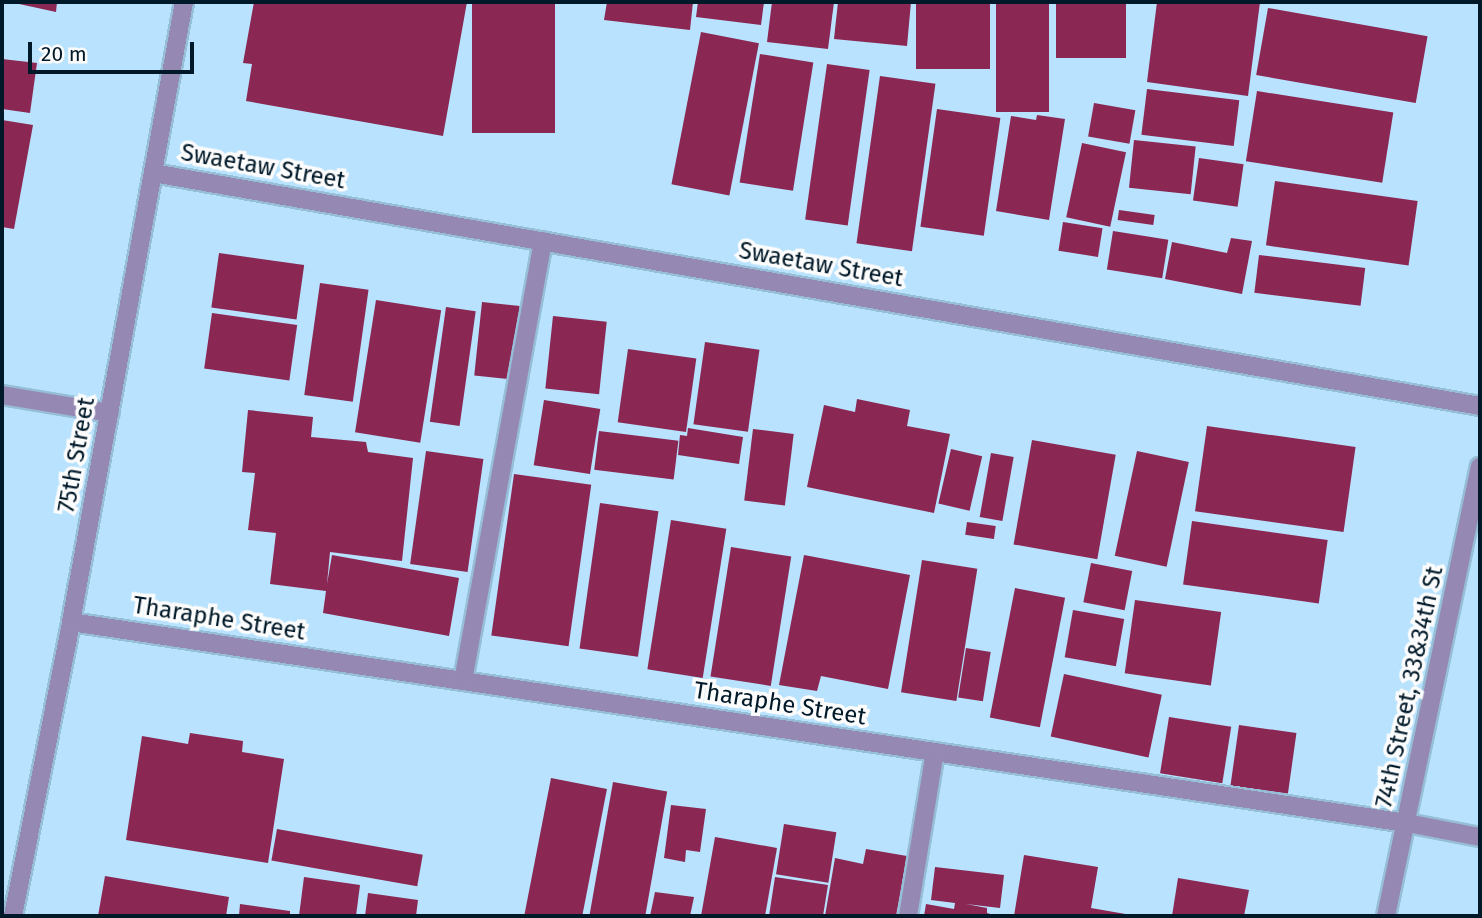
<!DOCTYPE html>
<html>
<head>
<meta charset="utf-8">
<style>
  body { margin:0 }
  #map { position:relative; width:1482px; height:918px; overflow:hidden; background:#b8e2fd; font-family:"Fira Sans",sans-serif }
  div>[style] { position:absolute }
  .building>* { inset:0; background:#8a2753; transform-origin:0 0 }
  .roads { filter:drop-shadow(2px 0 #97bed7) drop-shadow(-2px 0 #97bed7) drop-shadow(0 2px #97bed7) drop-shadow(0 -2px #97bed7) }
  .minor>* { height:18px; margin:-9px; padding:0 9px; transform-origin:9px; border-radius:9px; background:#9589b4 }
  span { translate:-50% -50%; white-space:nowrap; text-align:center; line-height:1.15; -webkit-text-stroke:7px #fcfcfc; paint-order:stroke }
  .street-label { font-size:24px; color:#001929 }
  .frame { position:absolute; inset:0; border:4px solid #001929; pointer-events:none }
  .scale { position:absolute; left:28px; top:42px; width:166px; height:32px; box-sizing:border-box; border:4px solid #001929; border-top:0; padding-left:9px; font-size:21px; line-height:24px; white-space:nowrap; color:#001929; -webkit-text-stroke:5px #fcfcfc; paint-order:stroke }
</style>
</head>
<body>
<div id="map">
  <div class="building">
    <i style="clip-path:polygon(10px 2px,57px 2px,56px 12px)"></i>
    <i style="clip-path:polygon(254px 2px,467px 2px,443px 136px,246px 101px,252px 64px,243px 63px)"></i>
    <i style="left:472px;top:2px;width:83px;height:131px"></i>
    <i style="clip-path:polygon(607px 2px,693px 2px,690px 30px,604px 20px)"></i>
    <i style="clip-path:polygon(698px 2px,764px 2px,761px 25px,696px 17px)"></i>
    <i style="clip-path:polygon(772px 2px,834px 2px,828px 49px,767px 42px)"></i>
    <i style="clip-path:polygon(838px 2px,911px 2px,907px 46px,834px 39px)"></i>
    <i style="left:916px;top:2px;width:74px;height:67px"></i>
    <i style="left:996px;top:2px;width:53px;height:110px"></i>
    <i style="left:1056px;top:2px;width:70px;height:56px"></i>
    <i style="clip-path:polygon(1157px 2px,1260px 2px,1248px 96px,1147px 82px)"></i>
    <i style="left:1268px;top:8px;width:162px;height:68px;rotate:10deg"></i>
    <i style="left:701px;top:32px;width:59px;height:155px;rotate:11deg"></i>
    <i style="left:760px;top:54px;width:54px;height:130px;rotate:9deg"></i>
    <i style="clip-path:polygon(2px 59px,37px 63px,30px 113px,2px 109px)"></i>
    <i style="left:827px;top:64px;width:43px;height:157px;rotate:8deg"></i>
    <i style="left:880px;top:76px;width:56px;height:169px;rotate:8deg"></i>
    <i style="left:1147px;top:89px;width:93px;height:46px;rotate:7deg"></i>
    <i style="left:1257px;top:91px;width:138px;height:71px;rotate:9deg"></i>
    <i style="left:1094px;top:103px;width:42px;height:34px;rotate:10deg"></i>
    <i style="left:937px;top:109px;width:64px;height:119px;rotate:8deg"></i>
    <i style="clip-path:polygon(1037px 115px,1065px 119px,1049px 220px,996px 211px,1011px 116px,1036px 120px)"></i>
    <i style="clip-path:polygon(2px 120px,33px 125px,14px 229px,2px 227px)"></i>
    <i style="left:1134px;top:140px;width:62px;height:48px;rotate:6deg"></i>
    <i style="left:1082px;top:143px;width:45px;height:76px;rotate:12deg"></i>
    <i style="left:1199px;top:158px;width:45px;height:43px;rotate:8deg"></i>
    <i style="left:1275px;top:181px;width:144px;height:65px;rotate:8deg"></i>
    <i style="left:1119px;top:210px;width:36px;height:10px;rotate:8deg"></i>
    <i style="left:1063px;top:222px;width:40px;height:29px;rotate:9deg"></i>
    <i style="left:1113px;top:231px;width:56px;height:39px;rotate:9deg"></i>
    <i style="clip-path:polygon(1231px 238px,1252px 241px,1242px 294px,1165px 279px,1172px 242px,1227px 253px)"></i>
    <i style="left:219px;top:253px;width:86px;height:55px;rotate:8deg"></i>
    <i style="left:1259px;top:255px;width:107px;height:38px;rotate:7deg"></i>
    <i style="left:320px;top:283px;width:49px;height:113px;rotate:8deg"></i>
    <i style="left:376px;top:300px;width:66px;height:134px;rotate:9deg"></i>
    <i style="left:482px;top:302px;width:38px;height:74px;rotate:6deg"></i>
    <i style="left:446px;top:307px;width:30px;height:116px;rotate:8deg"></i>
    <i style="left:212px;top:313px;width:86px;height:56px;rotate:8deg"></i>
    <i style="left:553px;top:316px;width:54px;height:73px;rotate:6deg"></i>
    <i style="left:705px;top:342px;width:55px;height:83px;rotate:8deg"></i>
    <i style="left:628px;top:349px;width:69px;height:74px;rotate:8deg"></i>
    <i style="clip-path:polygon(857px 399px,910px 410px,907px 426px,950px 434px,934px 513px,807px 487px,824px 405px,855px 412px)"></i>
    <i style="left:544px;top:400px;width:57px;height:66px;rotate:9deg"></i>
    <i style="clip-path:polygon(248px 410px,313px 417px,311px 437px,366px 442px,368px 452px,413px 458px,402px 561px,330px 552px,327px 584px,332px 555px,459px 578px,449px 636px,323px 613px,326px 591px,270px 584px,276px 533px,248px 530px,255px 473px,242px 472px)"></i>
    <i style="left:1207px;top:426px;width:150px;height:86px;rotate:8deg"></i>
    <i style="clip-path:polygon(688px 428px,743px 437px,739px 464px,678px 455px,680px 435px,687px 436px)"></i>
    <i style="left:753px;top:429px;width:41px;height:72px;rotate:7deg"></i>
    <i style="left:599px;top:431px;width:80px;height:39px;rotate:7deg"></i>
    <i style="left:1032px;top:440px;width:85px;height:106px;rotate:10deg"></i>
    <i style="left:951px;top:449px;width:32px;height:56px;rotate:13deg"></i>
    <i style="left:426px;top:451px;width:58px;height:114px;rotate:8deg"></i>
    <i style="left:1137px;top:451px;width:53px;height:107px;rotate:12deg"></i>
    <i style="left:991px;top:453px;width:23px;height:65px;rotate:10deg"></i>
    <i style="left:514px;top:474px;width:78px;height:163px;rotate:8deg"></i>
    <i style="left:600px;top:503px;width:59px;height:147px;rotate:8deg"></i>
    <i style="left:671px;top:520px;width:56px;height:151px;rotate:9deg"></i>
    <i style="left:1192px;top:521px;width:137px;height:64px;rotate:8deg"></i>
    <i style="left:967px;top:522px;width:29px;height:13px;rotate:8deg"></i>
    <i style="left:731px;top:547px;width:61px;height:131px;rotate:9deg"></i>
    <i style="clip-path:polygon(804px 555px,910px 575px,888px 689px,821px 676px,817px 691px,779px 685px)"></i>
    <i style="left:922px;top:560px;width:56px;height:134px;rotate:9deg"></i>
    <i style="left:1091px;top:563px;width:42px;height:40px;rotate:11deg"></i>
    <i style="left:1015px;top:588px;width:51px;height:132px;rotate:11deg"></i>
    <i style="left:1135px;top:600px;width:87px;height:74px;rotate:8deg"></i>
    <i style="left:1073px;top:610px;width:52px;height:48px;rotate:10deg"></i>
    <i style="left:966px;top:648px;width:25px;height:50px;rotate:9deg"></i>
    <i style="left:1064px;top:674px;width:100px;height:64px;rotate:12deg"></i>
    <i style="left:1169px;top:717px;width:63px;height:57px;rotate:9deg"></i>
    <i style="left:1239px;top:725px;width:58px;height:61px;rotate:8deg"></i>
    <i style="clip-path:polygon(190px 733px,243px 741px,242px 752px,284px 759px,268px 863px,126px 840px,142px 736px,188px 744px)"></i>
    <i style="left:551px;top:778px;width:57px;height:140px;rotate:11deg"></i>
    <i style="left:613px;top:782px;width:55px;height:136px;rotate:10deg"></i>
    <i style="clip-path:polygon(671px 805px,706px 809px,700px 852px,686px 850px,685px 862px,664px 858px)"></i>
    <i style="left:784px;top:824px;width:53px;height:51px;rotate:9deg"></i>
    <i style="left:277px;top:829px;width:148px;height:32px;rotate:10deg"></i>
    <i style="clip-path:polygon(715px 837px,777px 848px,765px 916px,701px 916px)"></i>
    <i style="clip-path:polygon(866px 849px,907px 856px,896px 916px,825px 916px,835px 858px,863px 864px)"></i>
    <i style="clip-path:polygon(1024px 855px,1098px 867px,1091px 908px,1137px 916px,1014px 916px)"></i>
    <i style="clip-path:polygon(935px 867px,1004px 875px,1000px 908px,966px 904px,987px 908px,987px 913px,997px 916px,924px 916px,926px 904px,954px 909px,955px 903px,931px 900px)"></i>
    <i style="clip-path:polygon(105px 876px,229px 897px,226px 916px,98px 916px)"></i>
    <i style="clip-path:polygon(304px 877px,360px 885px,356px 916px,299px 916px)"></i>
    <i style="clip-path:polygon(775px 877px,828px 885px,823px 916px,769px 916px)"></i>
    <i style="clip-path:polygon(1178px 878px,1249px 890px,1244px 916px,1172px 916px)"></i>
    <i style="clip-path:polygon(655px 892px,694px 897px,690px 916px,650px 916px)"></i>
    <i style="clip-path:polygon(368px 893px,418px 900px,416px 916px,365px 916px)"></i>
    <i style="clip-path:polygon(240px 904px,290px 911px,290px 916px,239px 916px)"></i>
  </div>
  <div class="roads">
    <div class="minor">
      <i style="left:153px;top:173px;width:1347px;rotate:9.96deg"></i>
      <i style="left:2px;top:395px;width:109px;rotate:9.5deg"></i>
      <i style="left:71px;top:622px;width:1351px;rotate:8.56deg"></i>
      <i style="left:1407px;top:823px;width:74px;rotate:10.9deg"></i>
      <i style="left:463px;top:681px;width:447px;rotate:-79.7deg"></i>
      <i style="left:13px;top:916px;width:300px;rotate:-78.8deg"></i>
      <i style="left:71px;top:622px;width:630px;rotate:-79.67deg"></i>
      <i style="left:908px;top:916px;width:166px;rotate:-80.7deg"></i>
      <i style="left:1386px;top:916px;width:459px;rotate:-78.2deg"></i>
    </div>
  </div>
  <div class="street-label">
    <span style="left:263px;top:167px;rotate:10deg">Swaetaw Street</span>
    <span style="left:821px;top:265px;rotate:10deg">Swaetaw Street</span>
    <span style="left:77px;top:455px;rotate:-80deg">75th Street</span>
    <span style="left:219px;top:619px;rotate:9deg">Tharaphe Street</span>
    <span style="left:1410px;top:687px;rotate:-78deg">74th Street, 33&amp;34th St</span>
    <span style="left:780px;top:704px;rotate:9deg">Tharaphe Street</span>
  </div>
  <div class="frame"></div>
  <div class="scale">20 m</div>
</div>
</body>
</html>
